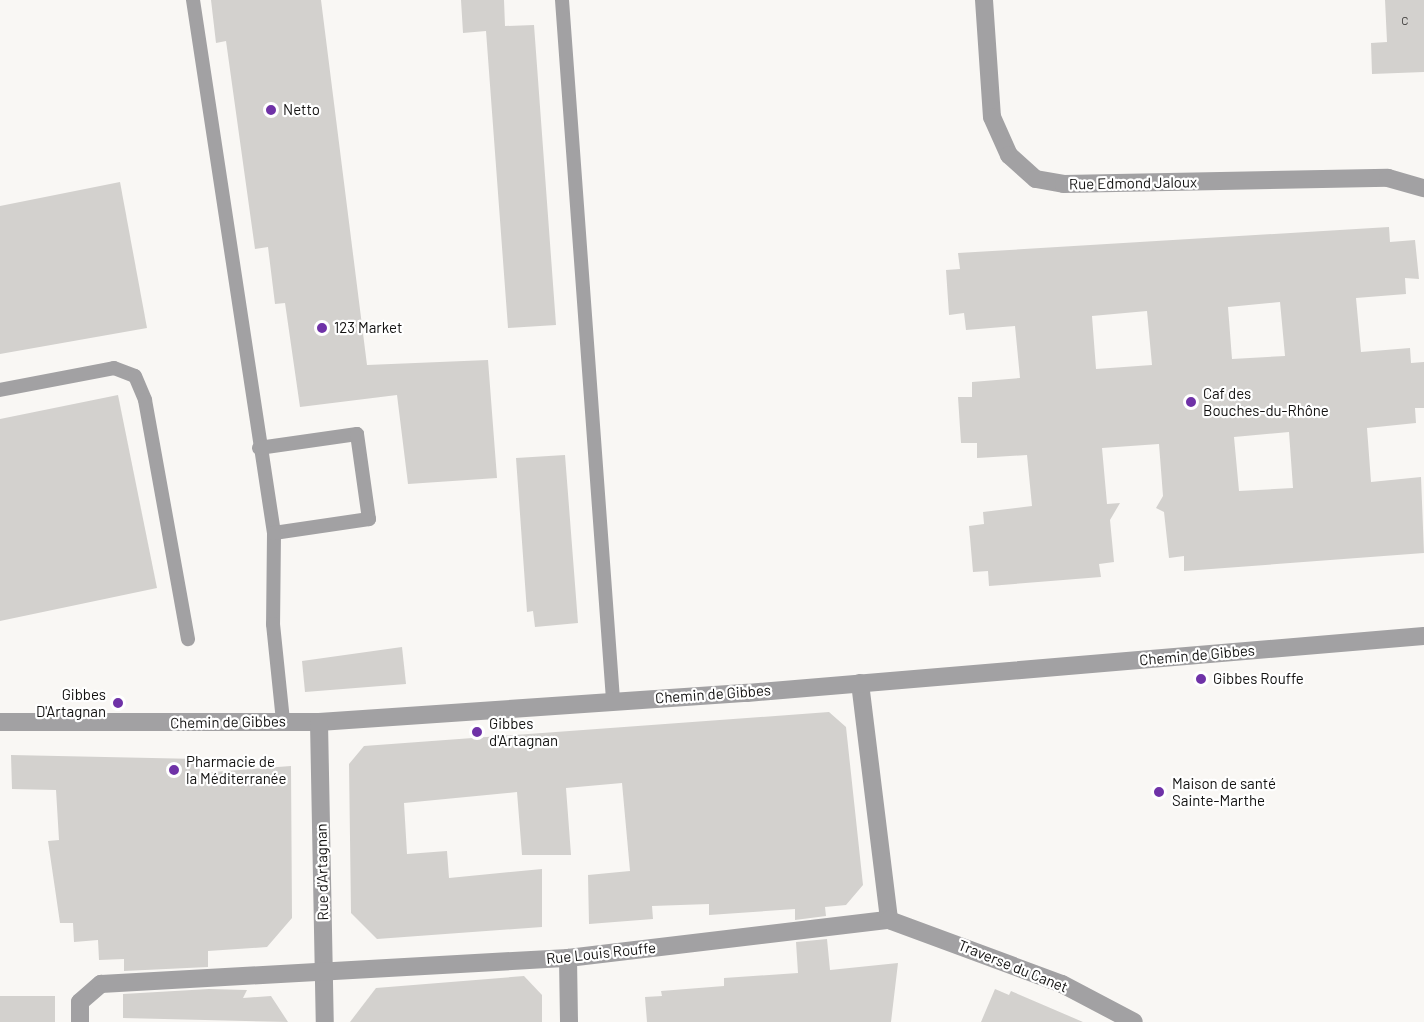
<!DOCTYPE html>
<html>
<head>
<meta charset="utf-8">
<style>
  body { margin:0 }
  #map { position:relative; width:1424px; height:1022px; overflow:hidden; background:#f9f7f4; font-family:Barlow,sans-serif }
  div>[style] { position:absolute }
  .building>* { inset:0; background:#d3d1ce; transform-origin:0 0 }
  .lane>* { height:14px; margin:-7px; padding:0 7px; transform-origin:7px; border-radius:7px; background:#a2a1a3 }
  .street>* { height:18px; margin:-9px; padding:0 9px; transform-origin:9px; border-radius:9px; background:#a2a1a3 }
  .dots>* { width:16px; height:16px; translate:-50% -50%; box-sizing:border-box; border:3px solid #fff; border-radius:50% }
  span { translate:-50% -50%; white-space:nowrap; text-align:center; line-height:1.15; -webkit-text-stroke:4.5px #fff; paint-order:stroke }
  .number-label { font-size:12px; color:#424140 }
  .number-label span { -webkit-text-stroke-width:0 }
  .poi-label { font-size:15px; color:#121110 }
  .left { translate:0 -50%; text-align:left }
  .right { translate:-100% -50%; text-align:right }
  .street-label { font-size:15px; color:#121110 }
</style>
</head>
<body>
<div id="map">
  <div class="building">
    <i style="clip-path:polygon(211px 0,321px 0,367px 365px,488px 360px,497px 478px,408px 484px,397px 395px,300px 407px,285px 303px,275px 304px,268px 247px,255px 249px,226px 41px,216px 43px)"></i>
    <i style="clip-path:polygon(461px 0,504px 0,505px 26px,534px 25px,556px 325px,508px 328px,486px 31px,463px 33px)"></i>
    <i style="clip-path:polygon(1385px 0,1424px 0,1424px 72px,1372px 74px,1371px 43px,1387px 42px)"></i>
    <i style="clip-path:polygon(120px 182px,147px 328px,0 354px,0 206px)"></i>
    <i style="clip-path:polygon(evenodd,1389px 227px,1390px 242px,1415px 240px,1419px 279px,1405px 278px,1406px 294px,1356px 298px,1361px 352px,1410px 348px,1411px 363px,1424px 362px,1424px 408px,1415px 408px,1416px 423px,1367px 428px,1371px 482px,1421px 477px,1424px 553px,1184px 571px,1184px 556px,1169px 558px,1164px 512px,1156px 508px,1163px 496px,1159px 444px,1102px 448px,1107px 504px,1120px 503px,1110px 520px,1114px 562px,1099px 564px,1101px 577px,989px 586px,988px 571px,973px 572px,969px 526px,984px 524px,983px 512px,1032px 506px,1027px 455px,977px 458px,977px 443px,961px 443px,958px 397px,972px 397px,972px 382px,1020px 378px,1015px 326px,966px 330px,964px 313px,949px 315px,946px 270px,960px 269px,958px 253px,1389px 227px,1280px 302px,1285px 356px,1232px 359px,1228px 307px,1280px 302px,1389px 227px,1147px 311px,1152px 365px,1096px 369px,1092px 316px,1147px 311px,1389px 227px,1289px 432px,1293px 488px,1239px 491px,1234px 437px,1289px 432px)"></i>
    <i style="clip-path:polygon(118px 395px,157px 588px,0 621px,0 419px)"></i>
    <i style="clip-path:polygon(565px 455px,578px 623px,535px 627px,533px 611px,527px 612px,516px 458px)"></i>
    <i style="clip-path:polygon(402px 647px,406px 684px,305px 692px,302px 661px)"></i>
    <i style="clip-path:polygon(829px 712px,846px 727px,863px 885px,846px 905px,825px 907px,826px 916px,795px 920px,795px 909px,709px 915px,709px 904px,652px 906px,653px 919px,589px 924px,588px 875px,630px 871px,622px 783px,566px 788px,571px 855px,522px 855px,517px 792px,404px 803px,407px 854px,447px 851px,449px 878px,542px 869px,542px 927px,377px 939px,351px 913px,349px 764px,364px 746px)"></i>
    <i style="clip-path:polygon(11px 755px,199px 759px,200px 773px,291px 766px,292px 918px,267px 947px,208px 951px,208px 967px,124px 971px,124px 959px,99px 960px,98px 940px,74px 942px,73px 923px,60px 923px,48px 841px,59px 840px,56px 790px,12px 789px)"></i>
    <i style="clip-path:polygon(827px 939px,830px 970px,898px 963px,891px 1022px,647px 1022px,645px 997px,662px 996px,661px 991px,724px 986px,724px 978px,798px 973px,796px 942px)"></i>
    <i style="clip-path:polygon(524px 976px,542px 995px,542px 1022px,350px 1022px,376px 988px)"></i>
    <i style="clip-path:polygon(209px 989px,247px 990px,243px 998px,271px 996px,288px 1022px,123px 1018px,123px 994px)"></i>
    <i style="clip-path:polygon(995px 989px,1009px 995px,1011px 991px,1083px 1022px,981px 1022px)"></i>
    <i style="left:55px;top:996px;width:26px;height:55px;rotate:90deg"></i>
  </div>
  <div class="lane">
    <i style="left:193px;top:0;width:539px;rotate:81.36deg"></i>
    <i style="left:274px;top:533px;width:91px;rotate:90.6deg"></i>
    <i style="left:273px;top:624px;width:98px;rotate:84.1deg"></i>
    <i style="left:562px;top:0;width:702px;rotate:85.83deg"></i>
    <i style="left:0;top:390px;width:116px;rotate:-10.9deg"></i>
    <i style="left:114px;top:368px;width:22px;rotate:21deg"></i>
    <i style="left:135px;top:376px;width:26px;rotate:67deg"></i>
    <i style="left:145px;top:400px;width:243px;rotate:79.8deg"></i>
    <i style="left:259px;top:448px;width:99px;rotate:-8.1deg"></i>
    <i style="left:357px;top:434px;width:86px;rotate:82deg"></i>
    <i style="left:369px;top:519px;width:96px;rotate:171.6deg"></i>
  </div>
  <div class="street">
    <i style="left:984px;top:0;width:117px;rotate:86.1deg"></i>
    <i style="left:992px;top:117px;width:42px;rotate:65.9deg"></i>
    <i style="left:1009px;top:155px;width:36px;rotate:42deg"></i>
    <i style="left:1036px;top:179px;width:28px;rotate:10deg"></i>
    <i style="left:1064px;top:184px;width:324px;rotate:-1.1deg"></i>
    <i style="left:1388px;top:178px;width:37px;rotate:16deg"></i>
    <i style="left:860px;top:683px;width:239px;rotate:83deg"></i>
    <i style="left:0;top:722px;width:319px"></i>
    <i style="left:319px;top:722px;width:429px;rotate:-3.9deg"></i>
    <i style="left:747px;top:693px;width:679px;rotate:-4.81deg"></i>
    <i style="left:319px;top:722px;width:300px;rotate:88.9deg"></i>
    <i style="left:568px;top:958px;width:64px;rotate:89.1deg"></i>
    <i style="left:80px;top:1022px;width:20px;rotate:-90deg"></i>
    <i style="left:80px;top:1002px;width:28px;rotate:-41deg"></i>
    <i style="left:101px;top:984px;width:468px;rotate:-3.2deg"></i>
    <i style="left:568px;top:958px;width:323px;rotate:-6.8deg"></i>
    <i style="left:889px;top:920px;width:184px;rotate:20.3deg"></i>
    <i style="left:1062px;top:984px;width:81px;rotate:27.8deg"></i>
  </div>
  <div class="dots">
    <i style="left:271px;top:110px;background:#6f32a7"></i>
    <i style="left:322px;top:328px;background:#6f32a7"></i>
    <i style="left:1191px;top:402px;background:#6f32a7"></i>
    <i style="left:1201px;top:679px;background:#6f32a7"></i>
    <i style="left:118px;top:703px;background:#6f32a7"></i>
    <i style="left:477px;top:732px;background:#6f32a7"></i>
    <i style="left:174px;top:770px;background:#6f32a7"></i>
    <i style="left:1159px;top:792px;background:#6f32a7"></i>
  </div>
  <div class="number-label">
    <span style="left:1405px;top:21px">C</span>
  </div>
  <div class="poi-label">
    <span class="left" style="left:283px;top:110px">Netto</span>
    <span class="left" style="left:334px;top:328px">123 Market</span>
    <span class="left" style="left:1203px;top:402px">Caf des<br>Bouches-du-Rhône</span>
    <span class="left" style="left:1213px;top:679px">Gibbes Rouffe</span>
    <span class="right" style="left:106px;top:703px">Gibbes<br>D'Artagnan</span>
    <span class="left" style="left:489px;top:732px">Gibbes<br>d'Artagnan</span>
    <span class="left" style="left:186px;top:770px">Pharmacie de<br>la Méditerranée</span>
    <span class="left" style="left:1172px;top:792px">Maison de santé<br>Sainte-Marthe</span>
  </div>
  <div class="street-label">
    <span style="left:1133px;top:183px;rotate:-1deg">Rue Edmond Jaloux</span>
    <span style="left:1197px;top:655px;rotate:-5deg">Chemin de Gibbes</span>
    <span style="left:713px;top:694px;rotate:-4deg">Chemin de Gibbes</span>
    <span style="left:228px;top:722px;rotate:-1deg">Chemin de Gibbes</span>
    <span style="left:322px;top:872px;rotate:-91deg">Rue d'Artagnan</span>
    <span style="left:601px;top:953px;rotate:-6deg">Rue Louis Rouffe</span>
    <span style="left:1013px;top:966px;rotate:22deg">Traverse du Canet</span>
  </div>
</div>
</body>
</html>
